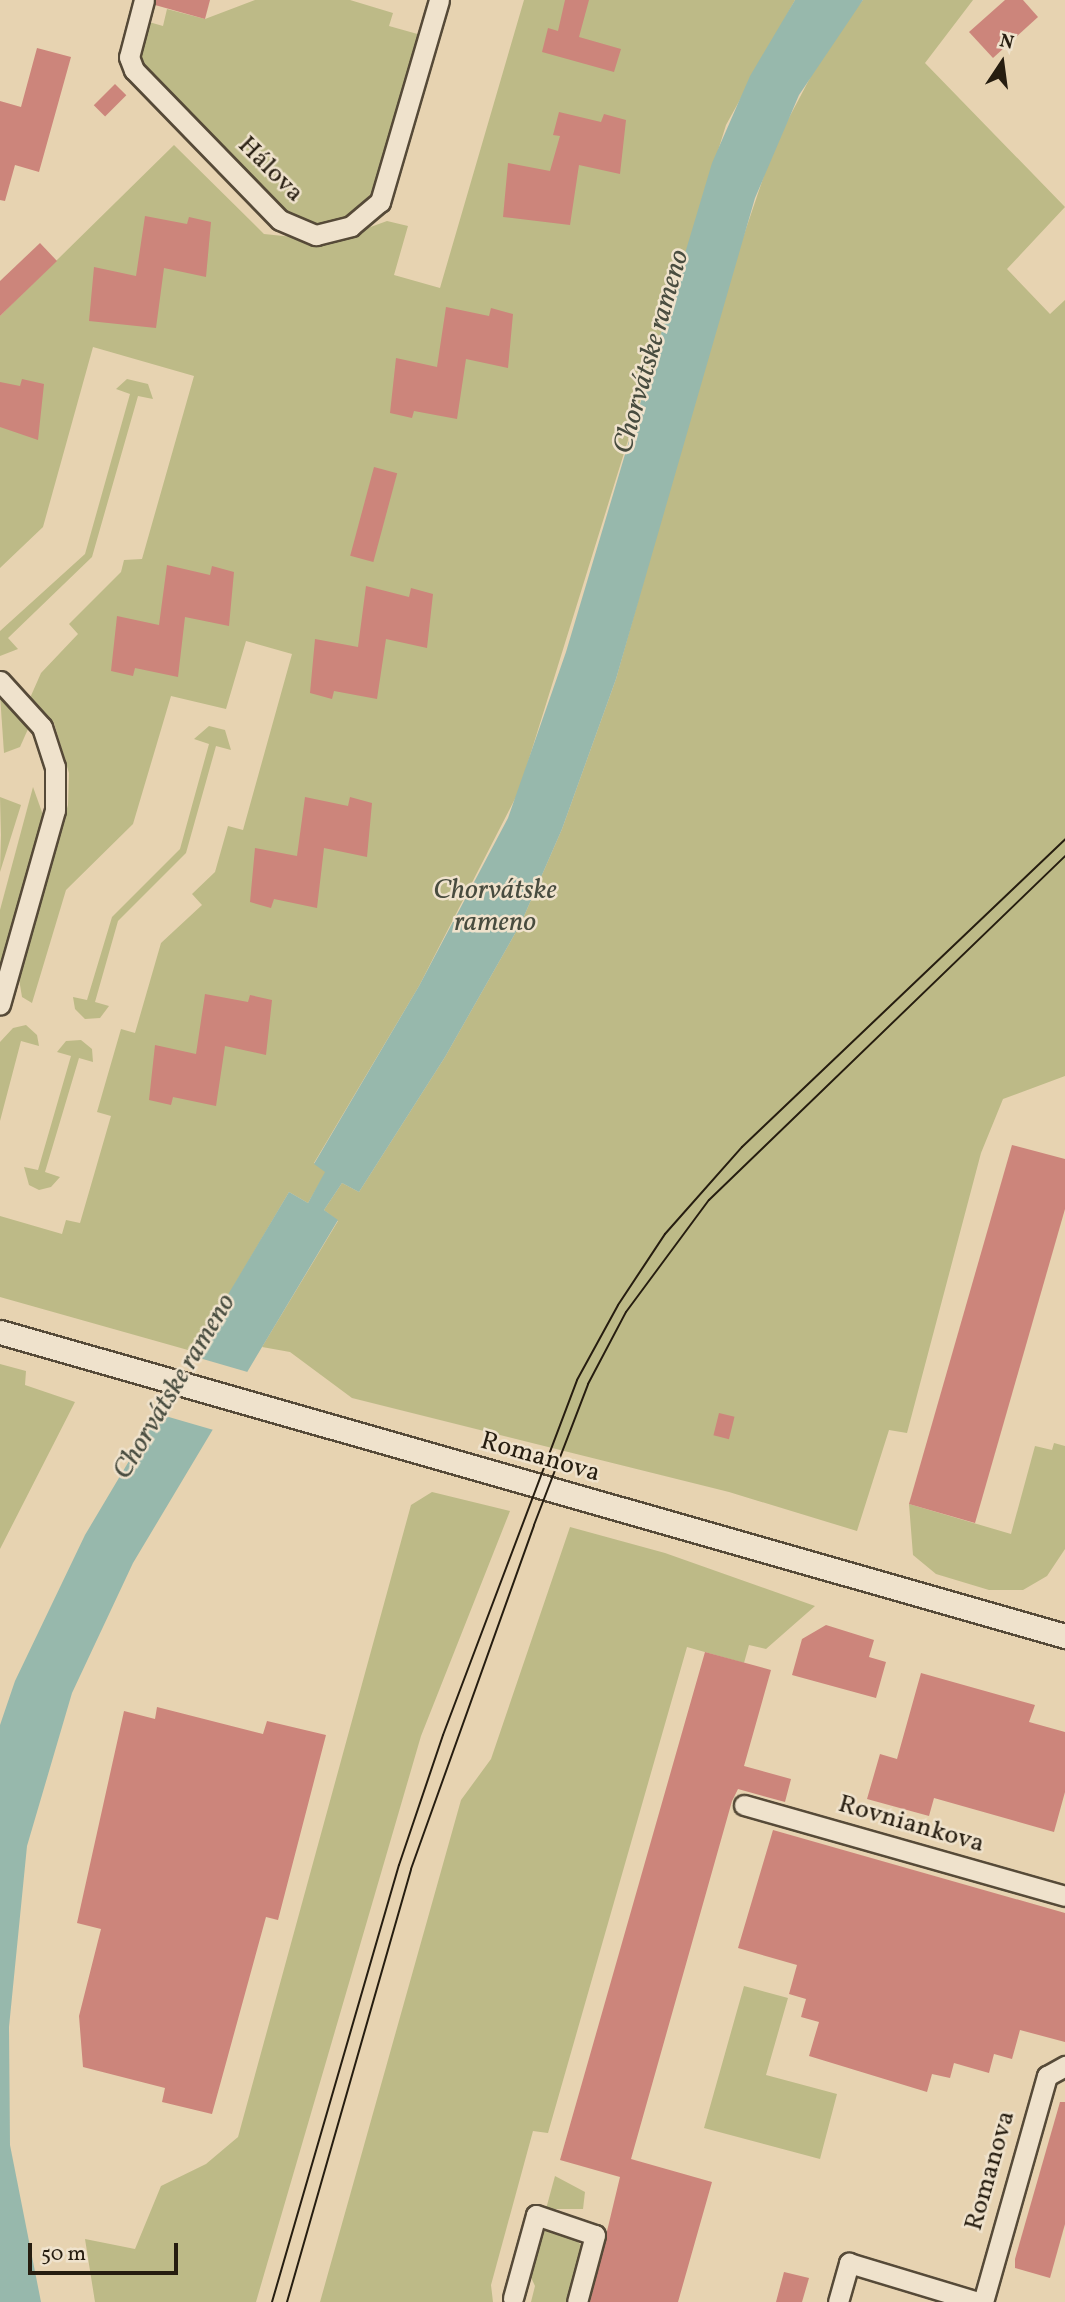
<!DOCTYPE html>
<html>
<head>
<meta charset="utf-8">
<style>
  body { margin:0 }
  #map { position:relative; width:1065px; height:2302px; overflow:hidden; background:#e7d3b1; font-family:Vollkorn,serif }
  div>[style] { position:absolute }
  .green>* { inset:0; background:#bdba87 }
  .water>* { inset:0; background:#97b8ac }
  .pier>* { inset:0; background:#e7d3b1 }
  .building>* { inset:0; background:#cc857b; transform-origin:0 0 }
  .roads { filter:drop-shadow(2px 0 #564a38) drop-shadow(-2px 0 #564a38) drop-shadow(0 2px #564a38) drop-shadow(0 -2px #564a38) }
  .minor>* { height:19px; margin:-9.5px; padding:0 9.5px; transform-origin:9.5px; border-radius:9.5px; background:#efe2cc }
  .tertiary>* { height:23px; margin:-11.5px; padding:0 11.5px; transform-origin:11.5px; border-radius:11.5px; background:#efe2cc }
  .tram>* { height:2px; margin:-1px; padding:0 1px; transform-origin:1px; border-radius:1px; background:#261d10 }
  span { translate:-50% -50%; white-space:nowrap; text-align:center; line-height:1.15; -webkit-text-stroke:5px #efe2cc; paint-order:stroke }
  .street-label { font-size:26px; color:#261d10 }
  .water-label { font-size:28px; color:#484c3f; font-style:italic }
  .north { position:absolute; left:967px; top:28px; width:70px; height:70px; -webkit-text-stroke:5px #efe2cc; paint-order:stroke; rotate:13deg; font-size:19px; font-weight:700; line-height:28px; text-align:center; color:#261d10 }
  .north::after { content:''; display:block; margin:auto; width:24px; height:32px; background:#261d10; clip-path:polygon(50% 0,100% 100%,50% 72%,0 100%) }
  .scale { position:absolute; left:28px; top:2243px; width:150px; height:32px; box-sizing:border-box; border:4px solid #261d10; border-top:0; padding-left:9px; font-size:21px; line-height:24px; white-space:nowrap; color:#261d10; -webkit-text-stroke:5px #efe2cc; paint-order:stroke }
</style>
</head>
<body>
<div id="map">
  <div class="green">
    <i style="clip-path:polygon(255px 0,350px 0,393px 13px,389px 26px,421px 35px,376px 188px,352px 214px,331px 224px,305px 224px,289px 217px,145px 70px,140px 57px,149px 22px,163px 26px,167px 9px,205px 19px)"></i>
    <i style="clip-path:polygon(524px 0,795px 0,726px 125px,519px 791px,419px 986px,314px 1163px,326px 1172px,308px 1203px,289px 1192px,195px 1352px,0 1297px,0 1216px,62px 1234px,66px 1220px,80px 1223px,111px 1116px,97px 1112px,121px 1029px,135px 1033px,161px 943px,202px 905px,192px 894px,215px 872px,228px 826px,243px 830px,292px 654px,246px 641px,226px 709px,171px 696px,133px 824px,66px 890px,32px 1003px,22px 997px,19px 979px,68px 805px,69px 773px,54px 723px,30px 698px,41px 673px,78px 634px,69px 624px,121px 572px,124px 560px,142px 559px,194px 376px,93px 347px,43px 527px,0 568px,0 316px,174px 145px,264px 234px,332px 241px,387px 221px,408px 226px,394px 275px,440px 288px)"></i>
    <i style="clip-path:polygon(863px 0,973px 0,925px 63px,1065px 207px,1007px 269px,1050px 314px,1065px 300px,1065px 1076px,1003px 1099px,981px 1153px,907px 1433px,889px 1430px,857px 1531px,729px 1492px,352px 1398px,290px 1352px,262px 1347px,338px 1221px,324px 1210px,342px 1183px,359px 1192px,445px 1057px,521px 923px,562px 829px,616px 679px,727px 285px,774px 146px,827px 46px)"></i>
    <i style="clip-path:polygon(127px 379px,148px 384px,153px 399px,138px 396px,92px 557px,8px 638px,18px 649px,0 656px,0 631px,85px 554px,130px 394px,116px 389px)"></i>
    <i style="clip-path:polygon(0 695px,28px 729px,20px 747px,4px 753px)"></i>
    <i style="clip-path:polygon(209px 726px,225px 730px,231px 750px,216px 746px,186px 853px,118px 921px,95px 1002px,109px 1006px,100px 1018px,85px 1019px,75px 1009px,73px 997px,87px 1000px,112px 917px,180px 849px,209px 744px,194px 739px)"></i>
    <i style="clip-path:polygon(33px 787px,43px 815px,0 967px,0 910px)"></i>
    <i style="clip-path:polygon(0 797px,21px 805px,0 872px,1px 835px)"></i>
    <i style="clip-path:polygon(26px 1025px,37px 1035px,39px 1046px,21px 1041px,0 1121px,0 1042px,13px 1028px)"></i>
    <i style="clip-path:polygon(81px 1040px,92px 1049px,93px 1062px,79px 1058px,45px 1172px,60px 1177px,51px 1187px,39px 1190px,29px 1185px,24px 1167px,38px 1170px,71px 1056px,57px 1052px,66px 1041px)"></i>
    <i style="clip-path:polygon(0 1364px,26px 1371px,25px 1385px,75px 1402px,0 1549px)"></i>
    <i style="clip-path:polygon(1054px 1443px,1065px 1446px,1065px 1549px,1047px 1576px,1023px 1590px,989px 1590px,936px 1574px,913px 1555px,909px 1504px,1011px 1534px,1035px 1446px,1052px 1450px)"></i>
    <i style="clip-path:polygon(432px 1492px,510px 1511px,421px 1736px,256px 2302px,95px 2302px,85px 2239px,135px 2249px,161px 2186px,206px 2164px,238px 2137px,411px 1505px)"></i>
    <i style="clip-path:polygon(570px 1527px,665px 1553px,815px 1606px,766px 1649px,749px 1645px,744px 1663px,687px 1647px,548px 2133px,533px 2131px,491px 2285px,493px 2302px,320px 2302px,461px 1800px,491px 1759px)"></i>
    <i style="clip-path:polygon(744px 1986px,788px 1998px,766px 2075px,837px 2094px,820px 2159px,704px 2128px)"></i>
    <i style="clip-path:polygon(555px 2176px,585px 2192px,583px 2209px,546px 2209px)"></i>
    <i style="clip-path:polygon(546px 2227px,572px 2236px,582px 2246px,568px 2302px,531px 2302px,535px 2286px,528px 2271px)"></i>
  </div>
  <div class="water">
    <i style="clip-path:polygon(795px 0,863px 0,799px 95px,755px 198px,616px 679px,562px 829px,521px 923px,445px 1057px,359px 1192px,342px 1183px,324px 1210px,338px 1220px,133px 1563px,72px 1693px,27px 1846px,9px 2027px,10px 2145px,41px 2302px,0 2302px,0 1725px,15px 1681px,85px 1535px,289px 1192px,308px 1203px,325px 1172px,314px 1164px,419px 986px,508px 818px,566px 652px,712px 163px,750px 76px)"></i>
  </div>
  <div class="pier">
    <i style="clip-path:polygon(189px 1355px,251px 1373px,217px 1431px,155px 1413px)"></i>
  </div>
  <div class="building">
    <i style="clip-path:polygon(156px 0,210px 0,205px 19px,155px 5px)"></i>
    <i style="clip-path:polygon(565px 0,589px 0,579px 37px,621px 49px,614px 72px,542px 52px,548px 28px,558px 31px)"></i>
    <i style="clip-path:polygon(1005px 0,1023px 0,1038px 17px,993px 58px,969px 32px)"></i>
    <i style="clip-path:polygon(37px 48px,71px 57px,39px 172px,15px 165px,5px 201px,0 200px,0 101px,21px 107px)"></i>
    <i style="left:115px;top:84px;width:16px;height:30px;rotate:45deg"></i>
    <i style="clip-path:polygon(559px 112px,601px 122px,604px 114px,626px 120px,620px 174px,579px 165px,570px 225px,503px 217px,508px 163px,550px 171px,560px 136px,553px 135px)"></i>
    <i style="clip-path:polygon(145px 216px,187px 224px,189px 217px,211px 222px,206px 277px,164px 268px,156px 328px,89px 321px,94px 267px,136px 276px)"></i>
    <i style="clip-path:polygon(40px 243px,57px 261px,0 316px,0 281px)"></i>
    <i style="clip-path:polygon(446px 307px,489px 316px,491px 308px,513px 314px,508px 368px,466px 359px,457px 419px,414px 411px,412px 418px,390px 413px,396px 358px,437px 367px)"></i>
    <i style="clip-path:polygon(22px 379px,44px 384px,38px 440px,0 427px,0 382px,20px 386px)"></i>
    <i style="left:374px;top:467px;width:24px;height:92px;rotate:15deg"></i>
    <i style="clip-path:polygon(167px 565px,210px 575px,212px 566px,234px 572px,229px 626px,185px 617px,178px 677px,135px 668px,133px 676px,111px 671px,117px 616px,159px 625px)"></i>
    <i style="clip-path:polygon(366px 586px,409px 597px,411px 588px,433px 594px,427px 648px,386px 639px,377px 699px,334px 691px,332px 699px,310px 693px,315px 639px,358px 647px)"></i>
    <i style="clip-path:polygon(305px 797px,348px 806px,350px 797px,372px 803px,367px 857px,324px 848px,317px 908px,274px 899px,271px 908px,250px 902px,255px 848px,297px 856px)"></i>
    <i style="clip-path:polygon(205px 994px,248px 1002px,250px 995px,272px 1000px,266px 1055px,225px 1046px,216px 1106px,173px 1097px,171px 1105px,149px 1100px,155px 1045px,196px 1054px)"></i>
    <i style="clip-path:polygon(1012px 1145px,1065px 1159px,1065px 1209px,975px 1523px,909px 1504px)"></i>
    <i style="left:719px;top:1413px;width:16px;height:23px;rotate:14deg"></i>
    <i style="clip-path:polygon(826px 1625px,874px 1640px,869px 1657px,886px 1662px,876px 1698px,792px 1675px,802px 1639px)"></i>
    <i style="clip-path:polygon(705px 1652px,771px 1670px,744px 1766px,791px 1779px,785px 1802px,738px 1789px,732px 1801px,631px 2159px,712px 2182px,678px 2302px,590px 2302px,620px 2177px,560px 2160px)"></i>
    <i style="clip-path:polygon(921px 1673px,1035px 1705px,1029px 1722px,1065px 1732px,1065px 1792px,1054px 1832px,934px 1798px,929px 1816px,867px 1799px,880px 1754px,897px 1759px)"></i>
    <i style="clip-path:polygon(157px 1707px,263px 1734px,267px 1721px,326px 1735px,278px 1920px,266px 1917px,212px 2114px,162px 2102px,165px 2088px,83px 2067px,79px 2016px,101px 1929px,77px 1923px,124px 1711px,155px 1719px)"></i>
    <i style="clip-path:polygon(773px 1830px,1065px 1913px,1065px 2042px,1020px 2030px,1012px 2059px,994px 2054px,989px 2073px,954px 2063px,950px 2078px,932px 2074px,927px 2092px,809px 2056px,819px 2022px,801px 2017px,806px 1999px,789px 1994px,797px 1965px,738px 1948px)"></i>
    <i style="clip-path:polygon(1060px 2102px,1065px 2102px,1065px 2224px,1050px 2278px,1015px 2268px,1015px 2259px)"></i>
    <i style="clip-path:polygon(784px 2272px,809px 2278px,802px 2302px,776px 2302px)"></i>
  </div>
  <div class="roads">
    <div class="minor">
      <i style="left:144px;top:0;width:59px;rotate:104.7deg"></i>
      <i style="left:129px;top:57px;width:14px;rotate:69deg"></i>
      <i style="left:134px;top:70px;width:209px;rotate:45.8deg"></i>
      <i style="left:280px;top:220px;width:39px;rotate:23deg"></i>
      <i style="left:316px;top:235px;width:36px;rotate:-14deg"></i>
      <i style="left:351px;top:226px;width:38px;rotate:-40deg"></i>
      <i style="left:380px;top:202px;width:210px;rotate:-73.7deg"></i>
      <i style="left:0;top:681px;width:62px;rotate:47.6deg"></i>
      <i style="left:42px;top:727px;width:42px;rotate:72deg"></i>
      <i style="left:55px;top:767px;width:43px;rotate:90deg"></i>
      <i style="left:55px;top:810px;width:202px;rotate:105.8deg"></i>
      <i style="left:744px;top:1805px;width:334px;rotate:15.8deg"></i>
      <i style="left:513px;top:2298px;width:86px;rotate:-74.5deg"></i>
      <i style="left:536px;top:2215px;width:62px;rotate:18.7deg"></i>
      <i style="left:595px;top:2235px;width:69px;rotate:105deg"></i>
      <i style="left:838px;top:2302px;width:41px;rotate:-74.2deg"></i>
      <i style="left:849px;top:2263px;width:135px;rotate:16.8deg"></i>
      <i style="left:983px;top:2302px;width:235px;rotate:-74.2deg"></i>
      <i style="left:1047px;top:2076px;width:21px;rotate:-29deg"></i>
    </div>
    <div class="tertiary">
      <i style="left:0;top:1332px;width:1108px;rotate:15.93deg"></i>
    </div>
  </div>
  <div class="tram">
    <i style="left:272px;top:2302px;width:455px;rotate:-73.8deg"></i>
    <i style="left:399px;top:1865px;width:137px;rotate:-71.3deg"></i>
    <i style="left:443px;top:1735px;width:379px;rotate:-69.3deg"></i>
    <i style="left:577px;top:1380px;width:85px;rotate:-61.3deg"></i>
    <i style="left:618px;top:1305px;width:85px;rotate:-56.5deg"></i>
    <i style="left:665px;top:1234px;width:116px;rotate:-48.5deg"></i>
    <i style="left:742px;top:1147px;width:446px;rotate:-43.6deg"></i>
    <i style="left:287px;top:2302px;width:450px;rotate:-74deg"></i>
    <i style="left:411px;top:1869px;width:365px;rotate:-70.3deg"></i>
    <i style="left:534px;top:1525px;width:151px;rotate:-69deg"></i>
    <i style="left:588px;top:1384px;width:81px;rotate:-62.2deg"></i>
    <i style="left:626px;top:1312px;width:139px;rotate:-53.5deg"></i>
    <i style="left:709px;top:1200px;width:495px;rotate:-44deg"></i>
  </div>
  <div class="street-label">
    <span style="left:270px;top:170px;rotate:45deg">Hálova</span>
    <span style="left:540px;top:1458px;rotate:16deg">Romanova</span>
    <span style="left:911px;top:1825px;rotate:16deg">Rovniankova</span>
    <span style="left:991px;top:2171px;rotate:-74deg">Romanova</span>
  </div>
  <div class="water-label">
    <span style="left:652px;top:352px;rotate:-74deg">Chorvátske rameno</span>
    <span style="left:495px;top:907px">Chorvátske<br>rameno</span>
    <span style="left:175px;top:1387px;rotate:-59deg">Chorvátske rameno</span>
  </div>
  <div class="north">N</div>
  <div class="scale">50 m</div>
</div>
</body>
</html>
